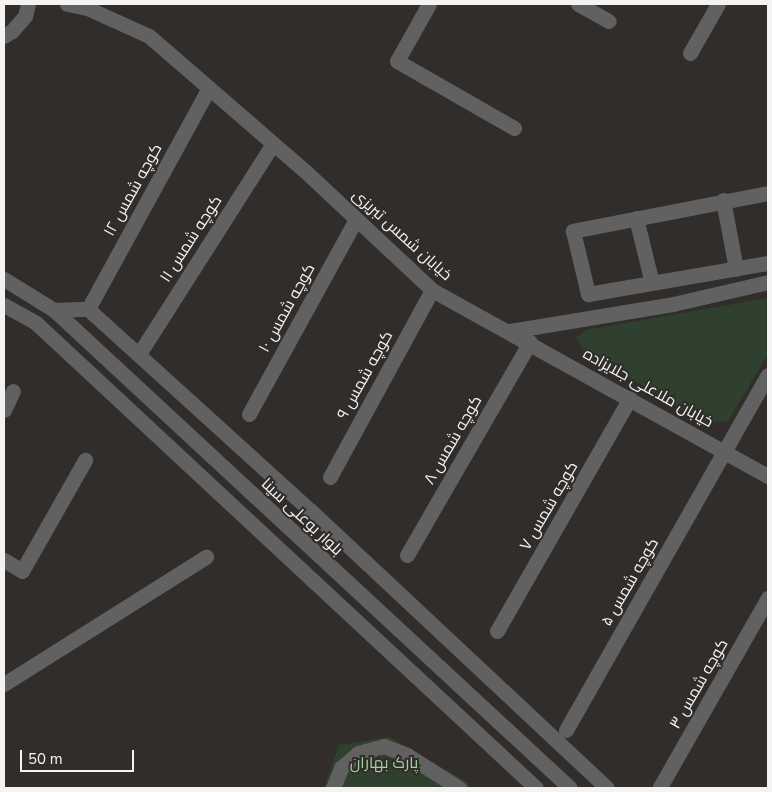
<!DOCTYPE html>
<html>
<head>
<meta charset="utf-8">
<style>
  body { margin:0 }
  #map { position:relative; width:772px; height:792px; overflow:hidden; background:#302d2b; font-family:"Nunito Sans",Cairo,sans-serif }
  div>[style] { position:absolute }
  .green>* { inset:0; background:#30402f }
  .minor>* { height:15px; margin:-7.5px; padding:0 7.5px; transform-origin:7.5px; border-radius:7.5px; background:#616162 }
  span { translate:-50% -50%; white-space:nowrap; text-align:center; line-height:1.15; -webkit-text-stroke:4px #302d2b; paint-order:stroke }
  .street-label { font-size:16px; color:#f5f3f1 }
  .park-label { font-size:16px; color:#9fd09d }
  .frame { position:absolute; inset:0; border:5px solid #f5f3f1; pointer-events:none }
  .scale { position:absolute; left:20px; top:750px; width:114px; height:22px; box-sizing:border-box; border:2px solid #f5f3f1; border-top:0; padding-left:6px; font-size:15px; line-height:18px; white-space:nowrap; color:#f5f3f1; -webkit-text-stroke:4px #302d2b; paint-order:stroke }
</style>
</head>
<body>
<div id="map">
  <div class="green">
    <i style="clip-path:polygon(768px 298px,768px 354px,728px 421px,703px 423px,582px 348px,576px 338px,586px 330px)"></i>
    <i style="clip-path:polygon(390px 737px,468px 783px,471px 788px,324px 788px,339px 745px)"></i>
  </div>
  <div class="minor">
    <i style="left:67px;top:4px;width:20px;rotate:11deg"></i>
    <i style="left:87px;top:8px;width:68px;rotate:24.3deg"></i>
    <i style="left:149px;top:36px;width:206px;rotate:40.9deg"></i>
    <i style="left:305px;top:171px;width:174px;rotate:43.1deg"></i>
    <i style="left:432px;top:290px;width:384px;rotate:29deg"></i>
    <i style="left:429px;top:4px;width:65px;rotate:119.3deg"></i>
    <i style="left:397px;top:61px;width:135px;rotate:29.8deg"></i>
    <i style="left:578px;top:4px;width:35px;rotate:29deg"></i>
    <i style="left:4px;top:36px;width:9px;rotate:-32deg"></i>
    <i style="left:12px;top:31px;width:20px;rotate:-49deg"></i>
    <i style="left:25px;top:16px;width:12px;rotate:-76deg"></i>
    <i style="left:690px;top:53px;width:56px;rotate:-60.3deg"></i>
    <i style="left:768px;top:193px;width:199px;rotate:169deg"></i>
    <i style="left:573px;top:231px;width:65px;rotate:76.6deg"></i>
    <i style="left:588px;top:294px;width:183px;rotate:-9.8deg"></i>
    <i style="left:723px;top:200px;width:70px;rotate:79.3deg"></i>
    <i style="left:636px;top:218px;width:67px;rotate:76.2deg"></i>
    <i style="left:4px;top:279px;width:59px;rotate:31.8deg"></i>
    <i style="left:54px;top:310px;width:703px;rotate:42.81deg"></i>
    <i style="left:4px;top:305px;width:37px;rotate:29deg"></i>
    <i style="left:36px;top:323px;width:683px;rotate:42.92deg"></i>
    <i style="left:88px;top:309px;width:252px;rotate:-61.3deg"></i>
    <i style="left:54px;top:310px;width:34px;rotate:-2deg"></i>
    <i style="left:88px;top:309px;width:301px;rotate:42.2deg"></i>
    <i style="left:311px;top:511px;width:405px;rotate:43.1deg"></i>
    <i style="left:510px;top:331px;width:165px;rotate:-9.4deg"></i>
    <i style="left:673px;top:304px;width:98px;rotate:-13deg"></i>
    <i style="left:139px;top:354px;width:249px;rotate:-57.5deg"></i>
    <i style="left:4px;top:410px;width:21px;rotate:-65deg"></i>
    <i style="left:249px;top:414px;width:222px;rotate:-61.2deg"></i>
    <i style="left:330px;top:477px;width:213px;rotate:-61.4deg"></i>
    <i style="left:407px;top:555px;width:246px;rotate:-60deg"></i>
    <i style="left:4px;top:560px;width:21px;rotate:31deg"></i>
    <i style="left:22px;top:571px;width:128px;rotate:-60.4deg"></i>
    <i style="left:497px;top:631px;width:268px;rotate:-60.3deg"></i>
    <i style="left:4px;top:684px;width:239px;rotate:-32.2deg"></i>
    <i style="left:566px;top:730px;width:408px;rotate:-60.4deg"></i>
    <i style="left:660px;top:787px;width:218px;rotate:-60.3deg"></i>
    <i style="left:333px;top:788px;width:22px;rotate:-68deg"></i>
    <i style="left:341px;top:768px;width:23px;rotate:-41deg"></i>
    <i style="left:358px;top:753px;width:27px;rotate:-15deg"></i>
    <i style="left:384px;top:746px;width:25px;rotate:21deg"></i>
    <i style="left:407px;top:755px;width:62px;rotate:32.4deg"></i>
  </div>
  <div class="street-label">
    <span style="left:133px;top:190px;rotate:-61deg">کوچه شمس ۱۲</span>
    <span style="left:402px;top:235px;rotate:42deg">خیابان شمس تبریزی</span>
    <span style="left:191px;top:239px;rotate:-57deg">کوچه شمس ۱۱</span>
    <span style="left:287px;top:308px;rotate:-61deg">کوچه شمس ۱۰</span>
    <span style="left:365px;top:375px;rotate:-61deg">کوچه شمس ۹</span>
    <span style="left:648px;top:388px;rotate:29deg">خیابان ملاعلی جلایزاده</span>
    <span style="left:453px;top:440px;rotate:-60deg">کوچه شمس ۸</span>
    <span style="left:549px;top:506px;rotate:-60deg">کوچه شمس ۷</span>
    <span style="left:302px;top:517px;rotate:43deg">بلوار بوعلی سینا</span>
    <span style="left:630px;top:582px;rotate:-60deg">کوچه شمس ۵</span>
    <span style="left:699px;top:684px;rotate:-60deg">کوچه شمس ۳</span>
  </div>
  <div class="park-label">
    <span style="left:384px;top:763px">پارک بهاران</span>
  </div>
  <div class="frame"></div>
  <div class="scale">50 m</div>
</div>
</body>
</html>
